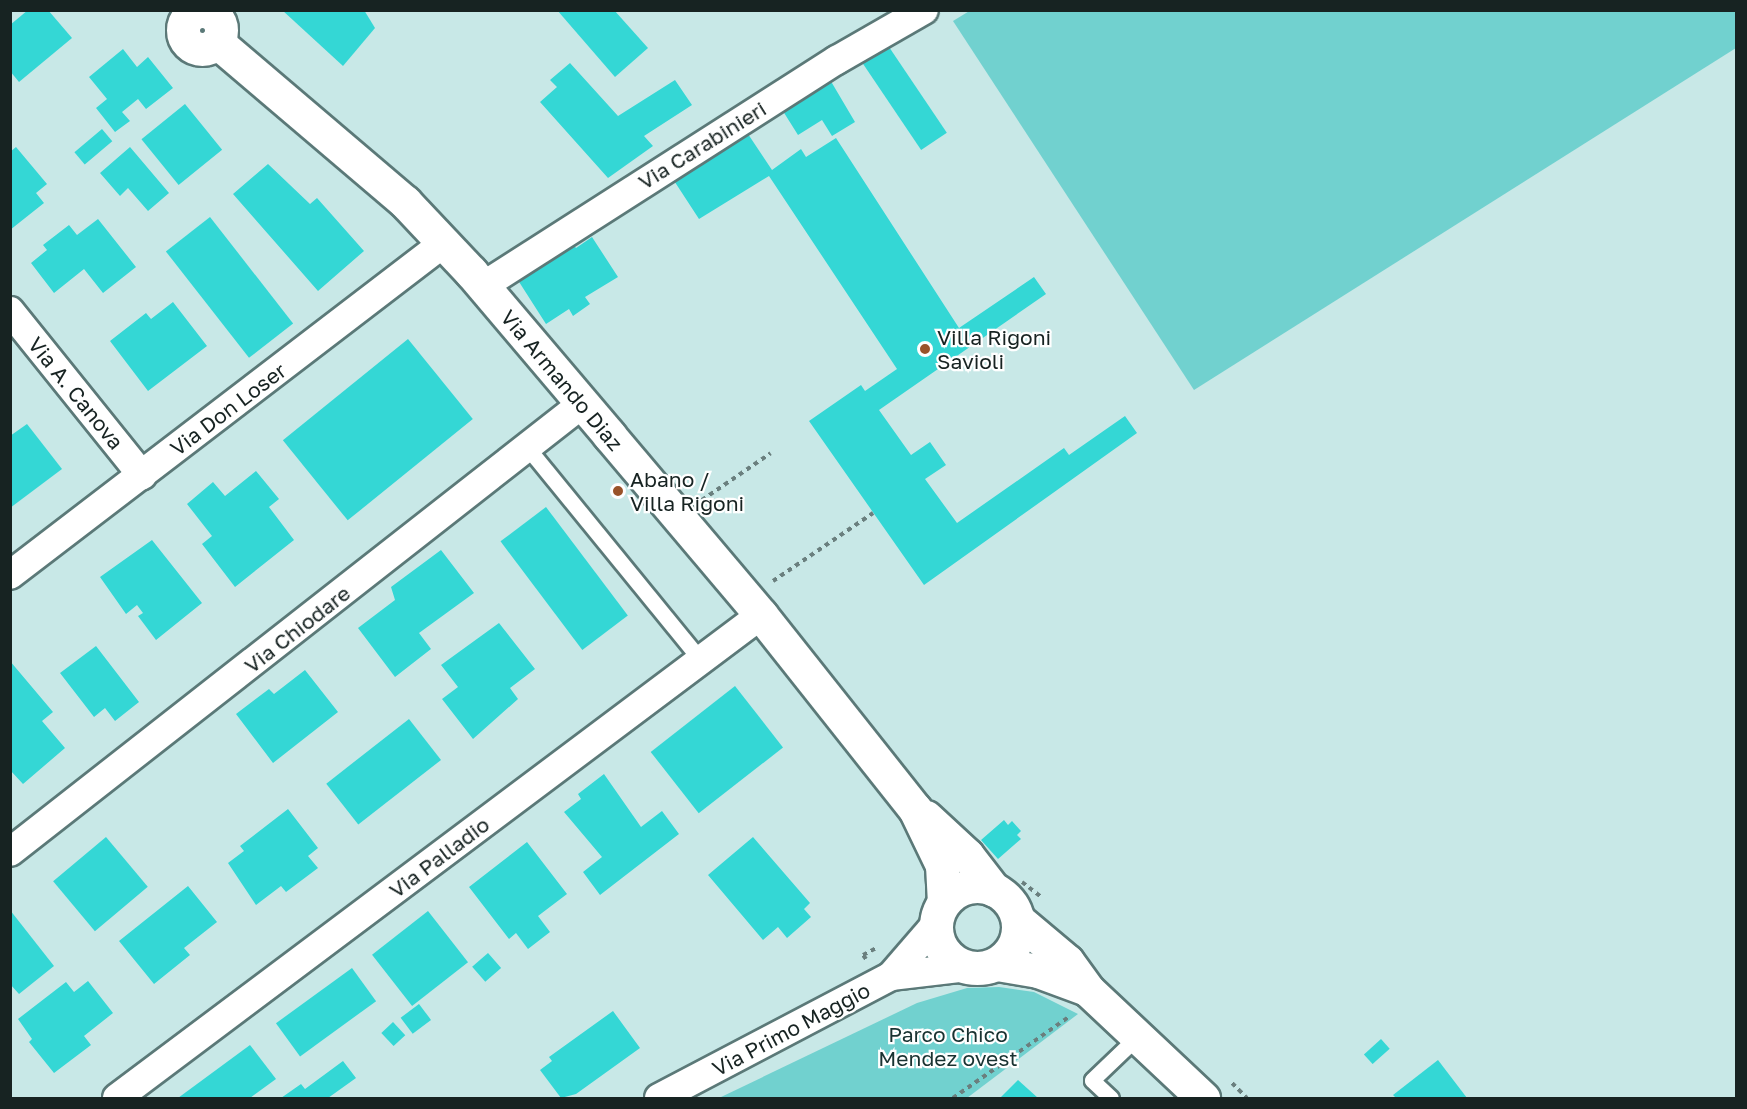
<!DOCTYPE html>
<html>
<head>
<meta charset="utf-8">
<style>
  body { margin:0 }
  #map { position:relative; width:1747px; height:1109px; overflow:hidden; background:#c8e8e7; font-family:"Golos Text",sans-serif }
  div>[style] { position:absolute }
  .green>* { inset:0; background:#71d1cf }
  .building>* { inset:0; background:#34d7d5; transform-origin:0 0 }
  .path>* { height:4px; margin-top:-2px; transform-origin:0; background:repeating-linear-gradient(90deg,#6a7f7e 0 4.5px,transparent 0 9px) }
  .roads { filter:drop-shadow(2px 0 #5b7978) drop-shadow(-2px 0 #5b7978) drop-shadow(0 2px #5b7978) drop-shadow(0 -2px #5b7978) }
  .service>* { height:15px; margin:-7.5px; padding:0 7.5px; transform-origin:7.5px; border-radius:7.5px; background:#fff }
  .minor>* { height:28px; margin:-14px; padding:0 14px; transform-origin:14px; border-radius:14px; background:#fff }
  .tertiary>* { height:33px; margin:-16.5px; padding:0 16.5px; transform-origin:16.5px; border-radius:16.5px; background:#fff }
  .tertiary>.ring { margin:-16.5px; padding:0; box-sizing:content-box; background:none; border:33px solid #fff; border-radius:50% }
  .dots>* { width:16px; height:16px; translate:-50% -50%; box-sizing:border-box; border:3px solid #fff; border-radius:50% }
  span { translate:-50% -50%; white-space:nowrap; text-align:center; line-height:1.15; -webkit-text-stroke:4.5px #fff; paint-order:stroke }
  .street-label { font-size:21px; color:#172322 }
  .poi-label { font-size:21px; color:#172322 }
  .left { translate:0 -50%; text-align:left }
  .park-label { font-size:21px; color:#193332 }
  .frame { position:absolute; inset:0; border:12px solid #172322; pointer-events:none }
</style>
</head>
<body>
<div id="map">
  <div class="green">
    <i style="clip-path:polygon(971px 10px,1736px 11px,1736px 48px,1194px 390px,953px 21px)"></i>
    <i style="clip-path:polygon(967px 988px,999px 987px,1034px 992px,1078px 1014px,967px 1098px,719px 1098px,917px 1003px)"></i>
  </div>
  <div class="building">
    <i style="clip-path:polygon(28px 10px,48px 10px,72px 38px,19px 82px,10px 71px,10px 25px)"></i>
    <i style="clip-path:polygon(282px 10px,364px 10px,375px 28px,343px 66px)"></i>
    <i style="clip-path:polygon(557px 10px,614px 10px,648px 48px,615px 77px)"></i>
    <i style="left:887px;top:44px;width:107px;height:31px;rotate:56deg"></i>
    <i style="clip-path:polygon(123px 49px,137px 67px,148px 57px,173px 88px,146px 109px,138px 99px,122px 112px,130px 121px,115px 132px,96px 108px,107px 99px,89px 77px)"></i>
    <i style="clip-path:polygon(570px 63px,618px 116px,675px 80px,692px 105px,644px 136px,653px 146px,608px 178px,540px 102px,557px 87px,550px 80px)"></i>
    <i style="clip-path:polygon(829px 78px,855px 122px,832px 136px,822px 120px,798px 135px,781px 108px)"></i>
    <i style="left:185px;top:104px;width:59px;height:56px;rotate:51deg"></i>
    <i style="clip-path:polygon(744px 128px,772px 170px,801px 149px,806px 157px,836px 138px,959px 328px,1034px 277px,1046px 294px,879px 410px,911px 455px,930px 442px,946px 465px,925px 479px,957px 523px,1064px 448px,1069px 455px,1125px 416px,1137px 433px,924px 585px,809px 421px,861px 385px,865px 391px,897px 369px,769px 176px,699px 219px,669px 173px)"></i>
    <i style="left:102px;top:129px;width:16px;height:36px;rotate:50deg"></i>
    <i style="clip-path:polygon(16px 147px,47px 184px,36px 193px,44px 203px,10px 230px,10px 152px)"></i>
    <i style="clip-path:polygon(130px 147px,169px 193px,148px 211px,128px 188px,120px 196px,100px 173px)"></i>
    <i style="clip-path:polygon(268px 164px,310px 204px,317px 198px,364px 251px,318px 291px,233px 194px)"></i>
    <i style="left:210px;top:217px;width:135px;height:56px;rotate:52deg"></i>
    <i style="clip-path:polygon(98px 219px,136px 267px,103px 293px,84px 269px,54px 293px,31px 263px,47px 250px,43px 245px,69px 225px,77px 235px)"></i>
    <i style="clip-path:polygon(592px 237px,618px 277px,585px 297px,590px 304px,573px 316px,569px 309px,546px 324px,514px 274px,569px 239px,576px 248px)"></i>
    <i style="clip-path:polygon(173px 302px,207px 346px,148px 391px,110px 341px,146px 313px,151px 319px)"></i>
    <i style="left:408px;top:339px;width:103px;height:161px;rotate:51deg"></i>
    <i style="clip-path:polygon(27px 424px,62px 469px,10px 508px,10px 436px)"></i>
    <i style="clip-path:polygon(256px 471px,279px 499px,269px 507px,294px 540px,235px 587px,202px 544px,212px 536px,187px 504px,213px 482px,225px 496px)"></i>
    <i style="left:546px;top:507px;width:136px;height:57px;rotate:53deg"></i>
    <i style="clip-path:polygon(152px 540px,202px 603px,156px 640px,138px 616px,143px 613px,137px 605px,126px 614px,100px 577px)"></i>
    <i style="clip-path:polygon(441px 550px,474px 593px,419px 633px,431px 649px,395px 677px,358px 628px,395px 600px,391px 587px)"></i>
    <i style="clip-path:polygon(499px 623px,535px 669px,510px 688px,518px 699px,473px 739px,442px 699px,458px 687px,441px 665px)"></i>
    <i style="clip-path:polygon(96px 646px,139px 702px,115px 721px,105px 708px,94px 717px,60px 673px)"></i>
    <i style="clip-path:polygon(10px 661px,53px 712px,42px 721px,65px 748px,23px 784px,10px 770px)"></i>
    <i style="clip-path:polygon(305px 670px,338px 712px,273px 763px,236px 714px,269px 689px,274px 694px)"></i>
    <i style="left:735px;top:686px;width:78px;height:107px;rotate:52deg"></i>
    <i style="left:409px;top:719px;width:52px;height:105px;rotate:52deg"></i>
    <i style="clip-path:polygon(604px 774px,641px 827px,662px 811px,679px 834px,600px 895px,583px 872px,602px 857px,564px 812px,581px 799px,578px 794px)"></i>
    <i style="clip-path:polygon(288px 809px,318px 848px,308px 856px,318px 868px,286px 892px,281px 886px,256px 905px,228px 863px,244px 851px,240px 846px)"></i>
    <i style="clip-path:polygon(1004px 820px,1008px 825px,1012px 821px,1021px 831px,1017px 835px,1021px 839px,998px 859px,981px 840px)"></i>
    <i style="left:106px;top:837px;width:65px;height:69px;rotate:50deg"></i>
    <i style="clip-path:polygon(753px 837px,810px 903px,804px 909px,811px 917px,787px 938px,778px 927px,763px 940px,708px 875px)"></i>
    <i style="clip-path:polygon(527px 842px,567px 894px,538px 916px,550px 932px,528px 949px,516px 933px,509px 939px,469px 887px)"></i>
    <i style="clip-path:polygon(188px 886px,217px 922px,184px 948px,190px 955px,154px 984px,119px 941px)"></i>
    <i style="clip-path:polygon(10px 910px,54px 966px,19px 994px,10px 984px)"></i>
    <i style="left:428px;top:911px;width:65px;height:71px;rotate:52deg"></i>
    <i style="left:488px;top:953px;width:20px;height:21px;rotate:49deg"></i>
    <i style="left:352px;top:968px;width:41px;height:94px;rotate:54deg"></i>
    <i style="clip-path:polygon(88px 981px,113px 1013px,84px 1036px,91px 1045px,54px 1073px,29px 1042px,32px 1039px,18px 1019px,66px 982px,74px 992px)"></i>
    <i style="left:419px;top:1004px;width:20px;height:23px;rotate:53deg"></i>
    <i style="clip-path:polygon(613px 1011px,640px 1048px,576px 1094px,561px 1098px,540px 1070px,552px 1061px,549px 1057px)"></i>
    <i style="left:393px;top:1022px;width:18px;height:16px;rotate:47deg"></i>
    <i style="left:1381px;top:1039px;width:13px;height:23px;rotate:48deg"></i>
    <i style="clip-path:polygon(250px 1045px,276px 1079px,250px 1098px,178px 1098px)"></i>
    <i style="clip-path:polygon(1438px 1060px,1467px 1098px,1396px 1098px,1393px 1095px)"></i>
    <i style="clip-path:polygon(343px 1061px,356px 1078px,328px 1098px,281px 1098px,301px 1084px,305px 1089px)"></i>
    <i style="clip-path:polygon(1018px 1080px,1038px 1098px,1000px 1098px)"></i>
  </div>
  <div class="path">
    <i style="left:702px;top:500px;width:83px;rotate:-34.3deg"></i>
    <i style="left:773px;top:581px;width:121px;rotate:-34.2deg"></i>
    <i style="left:1022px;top:882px;width:23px;rotate:38deg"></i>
    <i style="left:866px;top:959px;width:5px;rotate:-127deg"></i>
    <i style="left:863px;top:955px;width:15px;rotate:-28deg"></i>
    <i style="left:1232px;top:1083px;width:21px;rotate:45deg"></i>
    <i style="left:953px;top:1098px;width:143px;rotate:-35deg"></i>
  </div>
  <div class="roads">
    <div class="service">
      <i style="left:527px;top:447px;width:275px;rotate:50.8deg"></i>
      <i style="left:1111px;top:1098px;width:26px;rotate:-137deg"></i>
      <i style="left:1092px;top:1080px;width:64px;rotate:-43.7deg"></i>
    </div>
    <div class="minor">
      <i style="left:211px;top:12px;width:2px;rotate:-63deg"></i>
      <i style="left:483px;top:286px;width:420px;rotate:-32.6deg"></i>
      <i style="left:837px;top:60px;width:100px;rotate:-29.9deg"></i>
      <i style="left:10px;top:311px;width:211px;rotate:51.2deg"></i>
      <i style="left:10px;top:575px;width:548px;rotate:-37.43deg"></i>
      <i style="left:10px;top:852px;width:727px;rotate:-38.07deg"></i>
      <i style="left:891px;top:976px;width:69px;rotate:-49.1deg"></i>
      <i style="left:117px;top:1098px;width:805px;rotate:-36.87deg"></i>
      <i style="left:659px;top:1098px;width:262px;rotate:-27.7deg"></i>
      <i style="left:891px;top:976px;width:79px;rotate:-6.6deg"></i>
    </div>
    <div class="tertiary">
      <i class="ring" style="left:183px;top:11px;width:5px;height:5px"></i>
      <i style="left:217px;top:42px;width:247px;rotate:40.4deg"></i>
      <i style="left:405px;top:202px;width:96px;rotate:46.7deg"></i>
      <i style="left:471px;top:272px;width:214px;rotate:49.7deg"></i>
      <i style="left:609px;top:435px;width:236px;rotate:49.8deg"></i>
      <i style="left:761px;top:615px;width:248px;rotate:51.6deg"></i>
      <i style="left:915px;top:809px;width:62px;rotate:64.3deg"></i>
      <i style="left:942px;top:865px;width:37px;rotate:87deg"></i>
      <i style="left:926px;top:817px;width:56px;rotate:42.8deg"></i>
      <i style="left:967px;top:855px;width:44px;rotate:52.4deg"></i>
      <i class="ring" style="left:936px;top:886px;width:49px;height:49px"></i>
      <i style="left:1018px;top:920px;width:64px;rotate:39.9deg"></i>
      <i style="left:1067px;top:961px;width:36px;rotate:54deg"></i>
      <i style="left:1088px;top:990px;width:158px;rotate:43.2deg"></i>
      <i style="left:997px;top:964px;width:42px;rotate:9.7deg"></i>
      <i style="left:1038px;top:971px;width:52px;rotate:20.2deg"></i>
    </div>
  </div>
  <div class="dots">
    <i style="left:925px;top:349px;background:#99532a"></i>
    <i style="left:618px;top:491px;background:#99532a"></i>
  </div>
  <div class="street-label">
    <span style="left:702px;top:145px;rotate:-32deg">Via Carabinieri</span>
    <span style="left:562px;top:380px;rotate:50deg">Via Armando Diaz</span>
    <span style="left:76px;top:393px;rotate:51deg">Via A. Canova</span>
    <span style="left:228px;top:409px;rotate:-37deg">Via Don Loser</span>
    <span style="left:297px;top:629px;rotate:-38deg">Via Chiodare</span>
    <span style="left:439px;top:857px;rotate:-37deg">Via Palladio</span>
    <span style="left:791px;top:1029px;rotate:-28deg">Via Primo Maggio</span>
  </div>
  <div class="poi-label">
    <span class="left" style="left:937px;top:349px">Villa Rigoni<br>Savioli</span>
    <span class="left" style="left:630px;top:491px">Abano /<br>Villa Rigoni</span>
  </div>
  <div class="park-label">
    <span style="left:948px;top:1046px">Parco Chico<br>Mendez ovest</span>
  </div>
  <div class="frame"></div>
</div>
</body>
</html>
